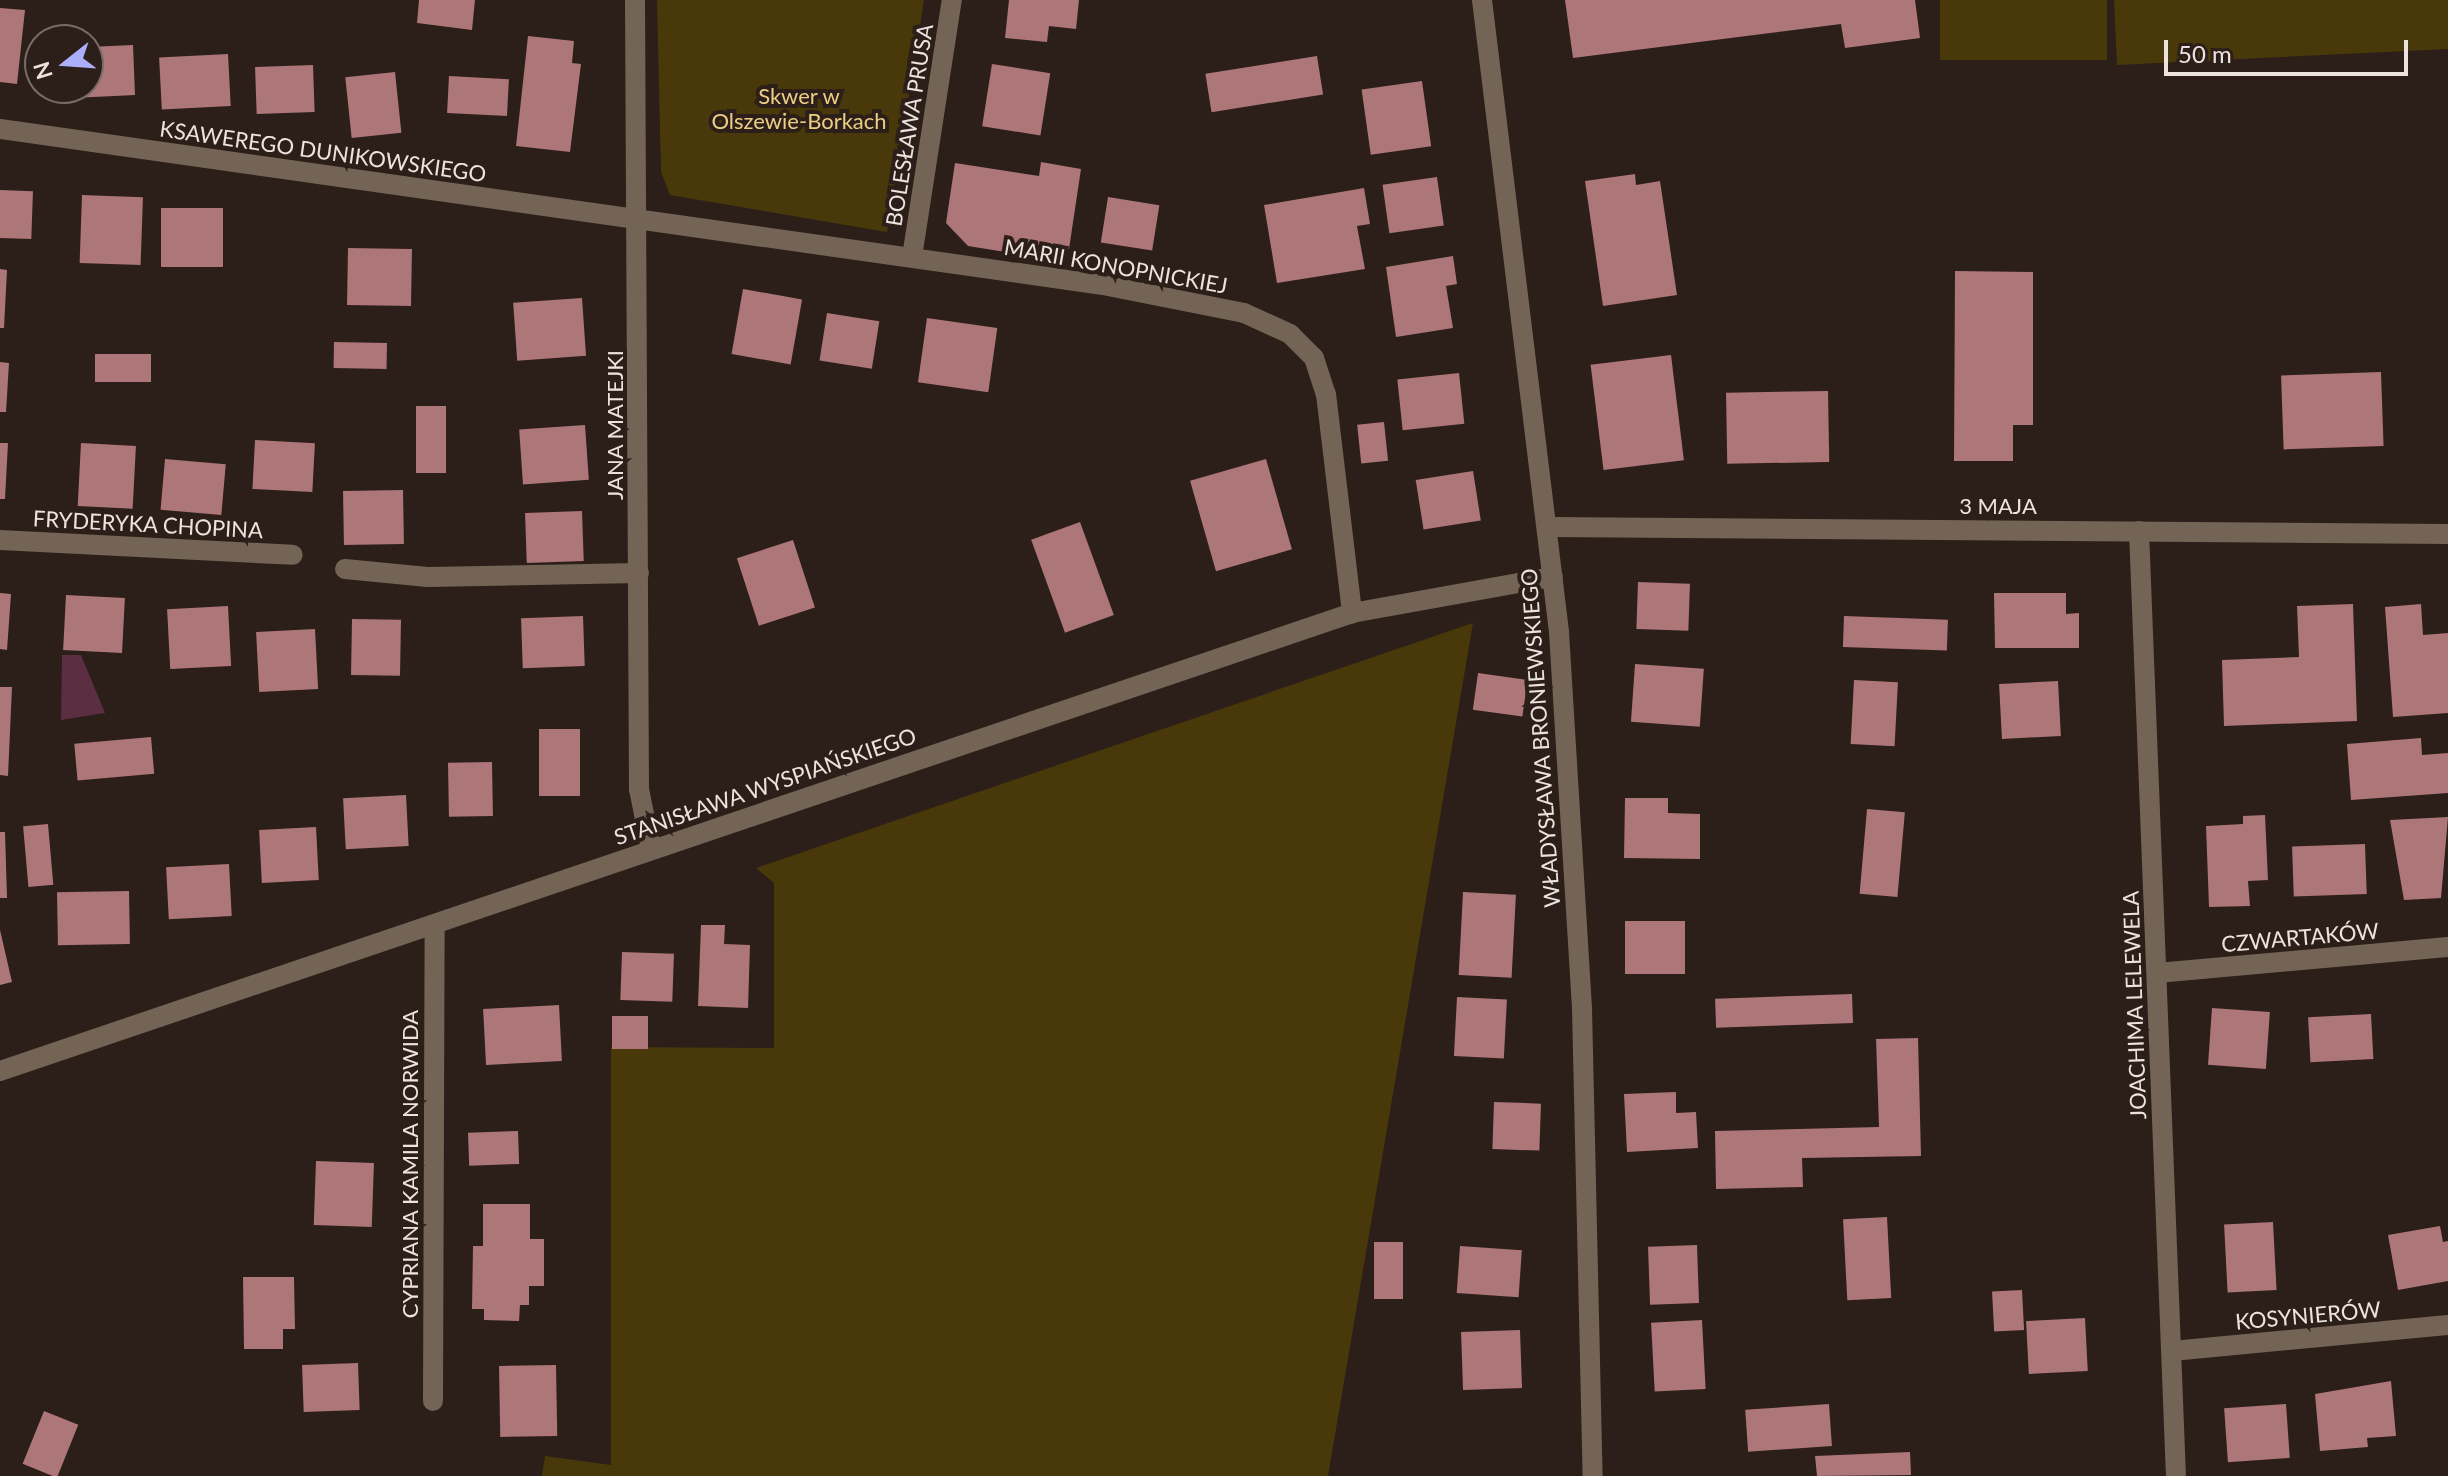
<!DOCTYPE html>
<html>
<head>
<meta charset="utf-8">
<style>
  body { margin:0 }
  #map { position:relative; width:2448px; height:1476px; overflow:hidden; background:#2c1e19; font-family:Lato,sans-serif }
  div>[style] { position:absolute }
  .green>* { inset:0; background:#49390a; transform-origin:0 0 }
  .water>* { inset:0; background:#5b2e42 }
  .building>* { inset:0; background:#ad7678; transform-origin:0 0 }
  .minor>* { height:20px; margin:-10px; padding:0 10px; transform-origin:10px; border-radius:10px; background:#746455 }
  span { translate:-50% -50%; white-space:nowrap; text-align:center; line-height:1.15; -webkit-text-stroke:8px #2c1e19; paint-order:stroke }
  .park-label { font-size:22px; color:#ebce83 }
  .street-label { font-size:22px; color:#ece2de }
  .north { position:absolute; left:24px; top:24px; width:80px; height:80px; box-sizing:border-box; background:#2c1e19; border:2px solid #796c68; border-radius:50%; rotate:253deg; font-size:22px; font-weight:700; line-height:32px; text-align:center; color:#ece2de }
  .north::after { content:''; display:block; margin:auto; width:28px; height:36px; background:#abaffb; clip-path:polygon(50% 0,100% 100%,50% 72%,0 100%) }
  .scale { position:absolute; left:2164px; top:40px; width:244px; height:36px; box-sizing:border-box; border:4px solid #ece2de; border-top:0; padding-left:10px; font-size:24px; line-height:28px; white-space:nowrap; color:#ece2de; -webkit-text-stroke:6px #2c1e19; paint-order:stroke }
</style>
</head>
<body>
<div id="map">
  <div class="green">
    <i style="clip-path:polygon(657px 0,924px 0,887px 232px,670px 195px,661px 172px)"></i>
    <i style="left:1940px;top:0;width:167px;height:60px"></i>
    <i style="clip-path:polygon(2114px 0,2448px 0,2448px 49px,2117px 65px)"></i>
    <i style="clip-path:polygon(1473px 623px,1328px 1476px,542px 1476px,545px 1456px,611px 1465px,611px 1047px,774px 1048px,774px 883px,756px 868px)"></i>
  </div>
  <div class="water">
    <i style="clip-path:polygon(62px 655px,81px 655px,105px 713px,61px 720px)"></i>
  </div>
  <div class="building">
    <i style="clip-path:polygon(419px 0,475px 0,472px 30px,417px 23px)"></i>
    <i style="clip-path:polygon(1009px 0,1079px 0,1076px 29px,1049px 26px,1047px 42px,1005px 38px)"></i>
    <i style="clip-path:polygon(1565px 0,1915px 0,1920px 38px,1845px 48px,1841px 24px,1573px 58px)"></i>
    <i style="clip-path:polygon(0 8px,25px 10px,17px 84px,0 82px)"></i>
    <i style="clip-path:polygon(528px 36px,574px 41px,572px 63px,581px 64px,570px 152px,516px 146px)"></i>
    <i style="clip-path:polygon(133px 45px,135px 95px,73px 98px,73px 88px,88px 88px,88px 47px)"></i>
    <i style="left:228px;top:54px;width:52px;height:69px;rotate:87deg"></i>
    <i style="left:1317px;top:56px;width:39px;height:113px;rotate:81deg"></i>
    <i style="left:992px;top:64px;width:59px;height:63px;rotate:9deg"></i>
    <i style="left:313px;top:65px;width:47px;height:58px;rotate:88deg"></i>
    <i style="left:395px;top:72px;width:61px;height:50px;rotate:84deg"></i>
    <i style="left:449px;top:76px;width:60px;height:37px;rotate:3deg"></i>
    <i style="left:1422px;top:81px;width:66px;height:61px;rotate:82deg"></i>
    <i style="clip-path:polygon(1041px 162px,1081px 169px,1069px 249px,1045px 245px,1044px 258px,968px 246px,946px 223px,955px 163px,1039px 176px)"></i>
    <i style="clip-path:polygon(1635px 174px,1636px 185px,1660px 181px,1677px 295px,1603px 306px,1585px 181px)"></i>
    <i style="left:1437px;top:177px;width:49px;height:55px;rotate:82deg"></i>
    <i style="clip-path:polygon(1364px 188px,1370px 224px,1357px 226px,1365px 269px,1277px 283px,1264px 205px)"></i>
    <i style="left:0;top:190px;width:33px;height:48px;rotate:2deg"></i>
    <i style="left:82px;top:195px;width:61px;height:68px;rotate:2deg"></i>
    <i style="left:1108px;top:197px;width:52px;height:46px;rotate:9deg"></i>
    <i style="left:161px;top:208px;width:62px;height:59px"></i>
    <i style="left:348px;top:248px;width:64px;height:57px;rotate:1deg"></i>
    <i style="clip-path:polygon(1453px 256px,1457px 284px,1446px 286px,1453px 328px,1396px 337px,1386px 267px)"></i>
    <i style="clip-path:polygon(0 269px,7px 270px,4px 328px,0 328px)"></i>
    <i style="clip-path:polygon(1955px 271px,2033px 272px,2033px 425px,2013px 425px,2013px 461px,1954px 461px)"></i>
    <i style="left:743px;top:289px;width:60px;height:66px;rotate:10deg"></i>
    <i style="left:582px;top:298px;width:58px;height:69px;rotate:86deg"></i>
    <i style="left:827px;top:313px;width:53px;height:48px;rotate:9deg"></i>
    <i style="left:927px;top:318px;width:71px;height:65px;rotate:8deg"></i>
    <i style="left:334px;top:342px;width:53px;height:26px;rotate:1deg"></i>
    <i style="left:95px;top:354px;width:56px;height:28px"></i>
    <i style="left:1671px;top:355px;width:106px;height:81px;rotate:83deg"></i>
    <i style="clip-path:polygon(0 362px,9px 363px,6px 412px,0 412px)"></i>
    <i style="left:2381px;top:372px;width:74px;height:100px;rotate:88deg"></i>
    <i style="left:1459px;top:373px;width:51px;height:62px;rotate:84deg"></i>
    <i style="left:1828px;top:391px;width:71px;height:102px;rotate:89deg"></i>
    <i style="left:416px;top:406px;width:30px;height:67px"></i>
    <i style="left:1384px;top:422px;width:39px;height:27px;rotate:84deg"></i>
    <i style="left:585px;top:425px;width:55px;height:66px;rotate:86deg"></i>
    <i style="left:255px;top:440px;width:60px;height:49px;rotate:3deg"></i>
    <i style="clip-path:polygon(0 443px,8px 443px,5px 499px,0 499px)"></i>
    <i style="left:81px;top:443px;width:55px;height:63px;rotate:3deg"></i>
    <i style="left:165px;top:459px;width:61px;height:51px;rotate:5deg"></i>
    <i style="left:1266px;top:459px;width:94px;height:79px;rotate:74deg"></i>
    <i style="left:1473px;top:471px;width:50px;height:58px;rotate:81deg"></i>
    <i style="left:403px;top:490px;width:54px;height:60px;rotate:89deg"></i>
    <i style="left:582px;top:511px;width:50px;height:57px;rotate:88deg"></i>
    <i style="left:1080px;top:522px;width:99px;height:52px;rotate:70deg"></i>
    <i style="left:793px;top:540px;width:71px;height:59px;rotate:72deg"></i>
    <i style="left:1638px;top:582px;width:52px;height:47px;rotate:2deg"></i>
    <i style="clip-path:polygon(0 593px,11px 594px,7px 650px,0 649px)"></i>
    <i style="clip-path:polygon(1994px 593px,2066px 593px,2066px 614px,2079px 613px,2079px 648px,1995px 648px)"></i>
    <i style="left:66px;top:595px;width:59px;height:55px;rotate:3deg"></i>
    <i style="clip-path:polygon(2353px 604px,2357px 721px,2224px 726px,2222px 660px,2299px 657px,2297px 606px)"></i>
    <i style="clip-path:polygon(2421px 604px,2423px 635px,2448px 633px,2448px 713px,2393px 717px,2385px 607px)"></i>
    <i style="left:228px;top:606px;width:60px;height:61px;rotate:87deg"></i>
    <i style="left:583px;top:616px;width:50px;height:62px;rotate:88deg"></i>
    <i style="left:1844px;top:616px;width:104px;height:31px;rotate:2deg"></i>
    <i style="left:352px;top:619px;width:49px;height:56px;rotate:1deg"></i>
    <i style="left:315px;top:629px;width:60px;height:59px;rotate:87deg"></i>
    <i style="left:1635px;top:664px;width:69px;height:58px;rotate:4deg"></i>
    <i style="left:1478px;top:673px;width:50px;height:37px;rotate:8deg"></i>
    <i style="left:1854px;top:680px;width:44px;height:64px;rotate:3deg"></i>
    <i style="left:2058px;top:681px;width:55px;height:59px;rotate:87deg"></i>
    <i style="clip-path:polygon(0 687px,12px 687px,8px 776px,0 775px)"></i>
    <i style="left:539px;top:729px;width:41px;height:67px"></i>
    <i style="left:151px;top:737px;width:37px;height:77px;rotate:85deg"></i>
    <i style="clip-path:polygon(2421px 738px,2422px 755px,2448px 753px,2448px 793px,2351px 800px,2347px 744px)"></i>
    <i style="left:492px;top:762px;width:54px;height:44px;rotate:89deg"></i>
    <i style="left:406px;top:795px;width:51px;height:63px;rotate:87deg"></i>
    <i style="clip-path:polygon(1625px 798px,1668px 798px,1668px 813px,1700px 814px,1700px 859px,1624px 858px)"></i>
    <i style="left:1867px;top:809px;width:38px;height:85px;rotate:5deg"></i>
    <i style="clip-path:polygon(2265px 815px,2268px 880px,2248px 881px,2250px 906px,2209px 907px,2206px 826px,2243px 824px,2243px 816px)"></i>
    <i style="clip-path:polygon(2448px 817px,2441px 898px,2404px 900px,2390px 820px)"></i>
    <i style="left:48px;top:824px;width:61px;height:25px;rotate:85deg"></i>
    <i style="left:316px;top:827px;width:53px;height:57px;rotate:87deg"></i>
    <i style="clip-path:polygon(0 832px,5px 832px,7px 898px,0 898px)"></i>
    <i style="left:2365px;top:844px;width:50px;height:73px;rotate:88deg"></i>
    <i style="left:229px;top:864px;width:52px;height:63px;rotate:87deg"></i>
    <i style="left:129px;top:891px;width:53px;height:72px;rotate:89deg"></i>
    <i style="left:1463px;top:892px;width:53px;height:83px;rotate:3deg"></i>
    <i style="left:1625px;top:921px;width:60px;height:53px"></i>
    <i style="clip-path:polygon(701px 925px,725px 925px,724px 944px,750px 945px,748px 1008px,698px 1006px)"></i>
    <i style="clip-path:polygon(0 930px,12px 982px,0 985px)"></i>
    <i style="left:622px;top:952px;width:52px;height:48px;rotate:2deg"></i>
    <i style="left:1852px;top:994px;width:29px;height:137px;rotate:88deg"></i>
    <i style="left:1457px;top:997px;width:50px;height:59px;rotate:3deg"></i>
    <i style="left:559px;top:1005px;width:56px;height:76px;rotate:87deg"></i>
    <i style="left:2212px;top:1008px;width:58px;height:57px;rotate:4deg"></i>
    <i style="left:2371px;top:1014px;width:45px;height:63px;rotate:87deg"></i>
    <i style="left:612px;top:1016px;width:36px;height:33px"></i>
    <i style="clip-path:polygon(1918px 1038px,1921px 1156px,1802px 1158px,1803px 1187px,1716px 1189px,1715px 1131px,1879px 1127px,1876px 1039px)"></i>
    <i style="clip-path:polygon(1676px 1092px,1676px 1113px,1696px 1112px,1698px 1148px,1627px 1152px,1624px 1094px)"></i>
    <i style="left:1494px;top:1102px;width:47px;height:47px;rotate:2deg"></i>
    <i style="left:518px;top:1131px;width:33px;height:50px;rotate:88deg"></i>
    <i style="left:316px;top:1161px;width:58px;height:64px;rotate:2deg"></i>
    <i style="clip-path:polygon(483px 1204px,530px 1204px,530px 1239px,544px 1239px,544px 1286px,529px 1286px,529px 1305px,520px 1305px,519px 1321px,484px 1320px,484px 1309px,472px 1309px,473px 1246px,483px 1246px)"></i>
    <i style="left:1887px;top:1217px;width:81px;height:44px;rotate:87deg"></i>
    <i style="left:2273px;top:1222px;width:68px;height:49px;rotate:87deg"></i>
    <i style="clip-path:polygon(2440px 1226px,2443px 1242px,2448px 1241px,2448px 1281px,2398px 1290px,2388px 1235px)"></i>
    <i style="left:1374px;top:1242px;width:29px;height:57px"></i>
    <i style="left:1697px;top:1245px;width:58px;height:49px;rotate:88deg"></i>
    <i style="left:1460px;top:1246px;width:62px;height:47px;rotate:4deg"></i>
    <i style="clip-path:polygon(243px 1277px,294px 1277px,295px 1329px,283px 1329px,283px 1349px,244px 1349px)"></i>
    <i style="left:2022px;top:1290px;width:40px;height:30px;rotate:87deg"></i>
    <i style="left:2085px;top:1318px;width:53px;height:59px;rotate:87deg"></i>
    <i style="left:1702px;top:1320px;width:69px;height:51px;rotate:87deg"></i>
    <i style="left:1520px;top:1330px;width:58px;height:59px;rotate:88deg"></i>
    <i style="left:358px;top:1363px;width:47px;height:56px;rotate:88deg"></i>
    <i style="left:556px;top:1365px;width:71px;height:57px;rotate:89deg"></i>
    <i style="clip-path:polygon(2391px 1381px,2396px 1436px,2367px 1438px,2368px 1447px,2320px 1451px,2315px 1394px)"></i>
    <i style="left:1829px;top:1404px;width:42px;height:84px;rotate:86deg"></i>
    <i style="left:2286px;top:1404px;width:54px;height:62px;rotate:86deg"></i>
    <i style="left:44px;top:1411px;width:37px;height:57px;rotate:22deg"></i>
    <i style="clip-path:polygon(1910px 1452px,1911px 1475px,1817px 1476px,1815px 1456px)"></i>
  </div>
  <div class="minor">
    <i style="left:635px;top:0;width:789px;rotate:89.71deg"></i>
    <i style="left:639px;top:789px;width:61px;rotate:78.7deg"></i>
    <i style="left:1482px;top:0;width:637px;rotate:83.05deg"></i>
    <i style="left:1559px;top:632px;width:377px;rotate:86.5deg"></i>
    <i style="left:1582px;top:1008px;width:468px;rotate:88.7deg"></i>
    <i style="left:0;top:129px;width:1114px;rotate:8.05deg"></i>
    <i style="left:1103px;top:285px;width:144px;rotate:11.2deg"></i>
    <i style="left:1244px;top:313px;width:51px;rotate:24.5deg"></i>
    <i style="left:1290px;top:334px;width:34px;rotate:45deg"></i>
    <i style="left:1314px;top:358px;width:38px;rotate:72deg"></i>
    <i style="left:1326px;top:394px;width:221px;rotate:83.2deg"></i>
    <i style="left:912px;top:257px;width:260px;rotate:-81.2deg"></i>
    <i style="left:1548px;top:527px;width:900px;rotate:0.45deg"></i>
    <i style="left:2139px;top:531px;width:946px;rotate:87.76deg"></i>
    <i style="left:0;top:540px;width:293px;rotate:2.9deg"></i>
    <i style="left:345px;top:569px;width:83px;rotate:5.5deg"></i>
    <i style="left:428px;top:577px;width:211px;rotate:-1.1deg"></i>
    <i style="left:2157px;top:973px;width:292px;rotate:-5.1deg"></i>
    <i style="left:0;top:1071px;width:1427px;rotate:-18.71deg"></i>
    <i style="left:1352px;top:613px;width:204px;rotate:-10.2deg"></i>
    <i style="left:2172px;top:1351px;width:277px;rotate:-5.4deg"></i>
    <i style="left:433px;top:1401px;width:474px;rotate:-89.8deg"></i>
  </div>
  <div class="park-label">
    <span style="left:799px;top:108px">Skwer w<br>Olszewie-Borkach</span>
  </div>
  <div class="street-label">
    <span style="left:909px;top:125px;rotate:-81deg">BOLESŁAWA PRUSA</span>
    <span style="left:323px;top:151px;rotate:8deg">KSAWEREGO DUNIKOWSKIEGO</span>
    <span style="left:1116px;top:266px;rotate:10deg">MARII KONOPNICKIEJ</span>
    <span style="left:615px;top:425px;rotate:-90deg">JANA MATEJKI</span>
    <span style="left:1998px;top:506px">3 MAJA</span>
    <span style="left:148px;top:524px;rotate:3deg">FRYDERYKA CHOPINA</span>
    <span style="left:1540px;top:738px;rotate:-94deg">WŁADYSŁAWA BRONIEWSKIEGO</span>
    <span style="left:765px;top:786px;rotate:-19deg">STANISŁAWA WYSPIAŃSKIEGO</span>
    <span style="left:2300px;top:937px;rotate:-5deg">CZWARTAKÓW</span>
    <span style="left:2134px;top:1005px;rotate:-92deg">JOACHIMA LELEWELA</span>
    <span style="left:410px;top:1164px;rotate:-90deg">CYPRIANA KAMILA NORWIDA</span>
    <span style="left:2308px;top:1315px;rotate:-5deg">KOSYNIERÓW</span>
  </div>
  <div class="north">N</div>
  <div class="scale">50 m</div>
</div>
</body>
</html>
